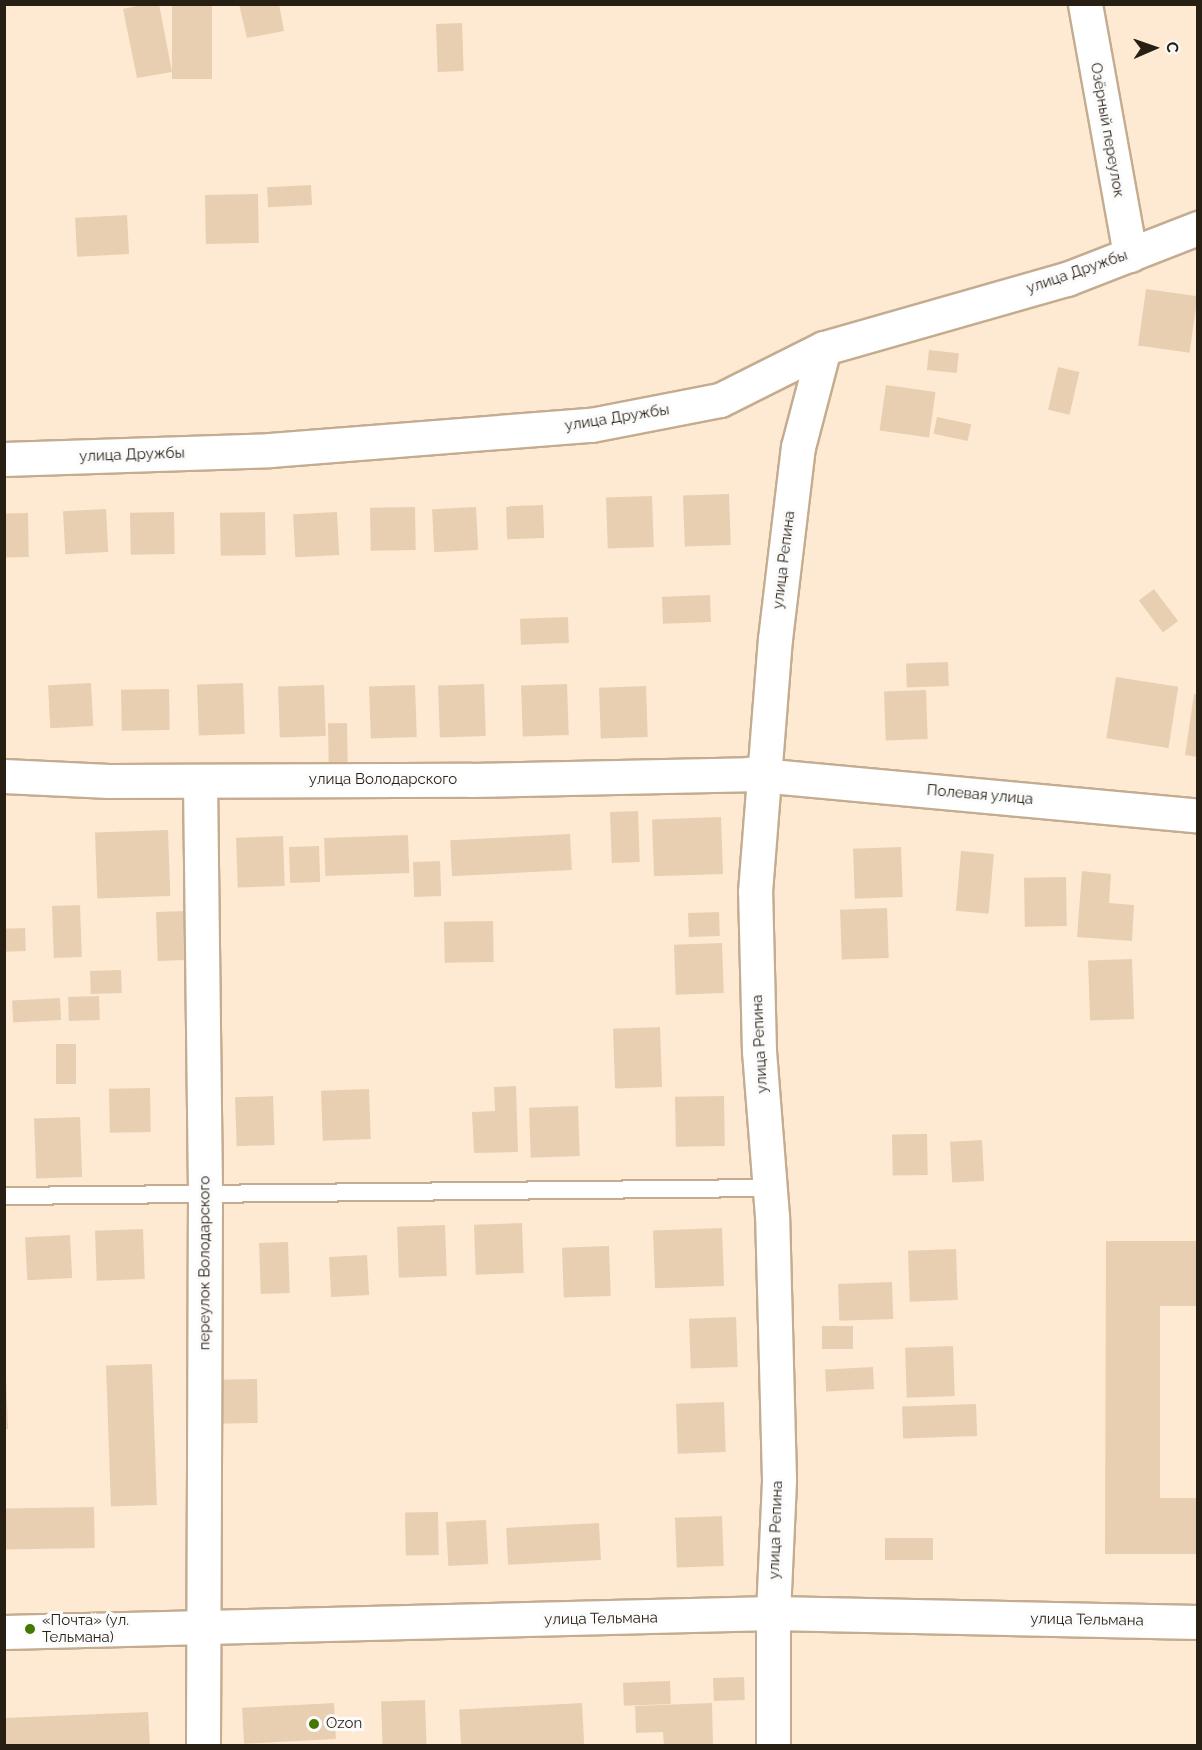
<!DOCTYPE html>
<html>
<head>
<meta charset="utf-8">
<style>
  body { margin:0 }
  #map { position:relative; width:1202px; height:1750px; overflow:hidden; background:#feead2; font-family:Raleway,sans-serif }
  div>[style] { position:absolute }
  .building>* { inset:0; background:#e8cfb2; transform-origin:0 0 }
  .roads { filter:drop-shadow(2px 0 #c4ac90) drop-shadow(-2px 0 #c4ac90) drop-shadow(0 2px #c4ac90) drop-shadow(0 -2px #c4ac90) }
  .lane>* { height:16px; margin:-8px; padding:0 8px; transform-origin:8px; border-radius:8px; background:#fff }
  .street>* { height:33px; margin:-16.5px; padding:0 16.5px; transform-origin:16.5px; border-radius:16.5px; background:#fff }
  .dots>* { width:16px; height:16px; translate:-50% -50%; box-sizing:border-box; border:3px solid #fbfbfb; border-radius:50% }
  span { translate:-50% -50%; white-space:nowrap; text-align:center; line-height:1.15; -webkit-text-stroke:6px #fbfbfb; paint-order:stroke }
  .street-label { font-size:15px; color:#281f14 }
  .poi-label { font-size:15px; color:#281f14 }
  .left { translate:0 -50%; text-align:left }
  .frame { position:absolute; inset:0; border:6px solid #281f14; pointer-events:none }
  .north { position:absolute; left:1124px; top:18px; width:60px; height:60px; -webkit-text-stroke:4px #fbfbfb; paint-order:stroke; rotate:88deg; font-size:16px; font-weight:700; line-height:24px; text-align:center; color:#281f14 }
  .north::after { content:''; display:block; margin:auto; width:21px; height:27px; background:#281f14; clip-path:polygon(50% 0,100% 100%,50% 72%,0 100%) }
</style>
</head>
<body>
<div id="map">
  <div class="building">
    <i style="clip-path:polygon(145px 4px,159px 4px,172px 72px,137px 78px,123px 9px)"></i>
    <i style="left:172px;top:4px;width:40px;height:75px"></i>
    <i style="clip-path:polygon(239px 4px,279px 4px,284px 31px,247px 38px)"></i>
    <i style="left:462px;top:23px;width:48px;height:26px;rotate:88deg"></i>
    <i style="left:311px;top:185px;width:20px;height:44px;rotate:87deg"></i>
    <i style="left:258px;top:194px;width:49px;height:53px;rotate:89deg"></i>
    <i style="left:127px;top:215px;width:39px;height:52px;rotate:87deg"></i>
    <i style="left:1146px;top:289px;width:52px;height:57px;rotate:8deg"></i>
    <i style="left:929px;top:350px;width:30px;height:20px;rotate:6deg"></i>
    <i style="left:1058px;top:367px;width:22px;height:44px;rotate:13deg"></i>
    <i style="left:886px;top:385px;width:50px;height:46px;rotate:8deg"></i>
    <i style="left:937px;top:417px;width:35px;height:17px;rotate:12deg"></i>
    <i style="left:729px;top:494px;width:51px;height:46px;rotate:88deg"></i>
    <i style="left:652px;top:496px;width:51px;height:46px;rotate:88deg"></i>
    <i style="left:543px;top:505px;width:33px;height:37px;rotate:88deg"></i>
    <i style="left:415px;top:507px;width:43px;height:45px;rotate:89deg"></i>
    <i style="left:476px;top:507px;width:43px;height:44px;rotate:87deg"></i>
    <i style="left:106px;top:509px;width:43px;height:43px;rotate:87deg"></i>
    <i style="left:174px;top:512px;width:42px;height:44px;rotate:89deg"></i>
    <i style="left:265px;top:512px;width:43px;height:45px;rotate:89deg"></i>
    <i style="left:337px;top:512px;width:43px;height:44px;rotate:87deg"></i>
    <i style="left:28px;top:513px;width:44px;height:24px;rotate:89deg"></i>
    <i style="left:1154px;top:589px;width:40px;height:19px;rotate:53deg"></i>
    <i style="left:710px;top:595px;width:27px;height:48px;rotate:88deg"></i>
    <i style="left:568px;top:617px;width:26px;height:48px;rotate:88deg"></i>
    <i style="left:948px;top:662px;width:24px;height:42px;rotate:88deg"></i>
    <i style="left:1116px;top:677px;width:63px;height:62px;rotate:9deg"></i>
    <i style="left:91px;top:683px;width:43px;height:43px;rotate:87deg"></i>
    <i style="left:243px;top:683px;width:51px;height:46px;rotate:88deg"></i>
    <i style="left:484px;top:684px;width:52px;height:46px;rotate:88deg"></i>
    <i style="left:567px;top:684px;width:51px;height:46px;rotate:88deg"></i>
    <i style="left:324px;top:685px;width:51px;height:46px;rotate:88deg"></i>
    <i style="left:415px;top:685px;width:52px;height:46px;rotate:88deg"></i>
    <i style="left:646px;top:686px;width:51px;height:47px;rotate:88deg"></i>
    <i style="left:169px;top:689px;width:41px;height:48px;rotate:89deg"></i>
    <i style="left:926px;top:690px;width:49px;height:42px;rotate:88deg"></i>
    <i style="clip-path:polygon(1194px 694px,1198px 695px,1198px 757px,1185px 755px)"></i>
    <i style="left:347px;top:723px;width:40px;height:19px;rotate:89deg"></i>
    <i style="left:638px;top:811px;width:51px;height:28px;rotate:88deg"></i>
    <i style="left:721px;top:817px;width:57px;height:69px;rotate:88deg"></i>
    <i style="left:168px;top:830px;width:66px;height:73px;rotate:88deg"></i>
    <i style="left:570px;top:834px;width:36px;height:120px;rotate:87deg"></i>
    <i style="left:408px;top:835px;width:38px;height:84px;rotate:88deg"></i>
    <i style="left:283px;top:836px;width:50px;height:47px;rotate:88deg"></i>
    <i style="left:319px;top:846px;width:36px;height:30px;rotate:88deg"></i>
    <i style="left:901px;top:847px;width:50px;height:48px;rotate:88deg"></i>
    <i style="left:961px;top:851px;width:33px;height:60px;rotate:5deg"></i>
    <i style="left:440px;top:861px;width:35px;height:27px;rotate:88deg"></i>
    <i style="clip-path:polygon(1082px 871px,1111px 874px,1109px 903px,1134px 905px,1132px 941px,1077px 937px)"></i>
    <i style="left:1066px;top:877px;width:49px;height:42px;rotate:89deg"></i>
    <i style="left:80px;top:905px;width:52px;height:28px;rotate:88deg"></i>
    <i style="left:887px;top:908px;width:50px;height:47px;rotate:88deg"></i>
    <i style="left:184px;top:911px;width:49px;height:28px;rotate:88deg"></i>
    <i style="left:719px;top:912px;width:24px;height:31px;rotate:88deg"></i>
    <i style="left:493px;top:921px;width:41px;height:49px;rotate:89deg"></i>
    <i style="left:25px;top:928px;width:23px;height:21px;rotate:88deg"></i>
    <i style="left:722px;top:943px;width:50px;height:48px;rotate:88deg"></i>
    <i style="left:1132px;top:959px;width:60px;height:44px;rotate:88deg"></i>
    <i style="left:121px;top:970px;width:23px;height:31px;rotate:88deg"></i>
    <i style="left:99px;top:996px;width:24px;height:31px;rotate:88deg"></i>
    <i style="left:60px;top:998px;width:22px;height:48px;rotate:87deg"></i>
    <i style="left:660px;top:1027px;width:60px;height:47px;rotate:88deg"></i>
    <i style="left:56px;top:1044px;width:20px;height:40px"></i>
    <i style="clip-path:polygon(516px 1086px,518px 1152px,474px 1153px,472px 1112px,495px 1111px,494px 1087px)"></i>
    <i style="left:150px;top:1088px;width:44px;height:41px;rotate:89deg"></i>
    <i style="left:369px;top:1089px;width:50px;height:48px;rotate:88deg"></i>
    <i style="left:273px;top:1096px;width:49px;height:38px;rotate:88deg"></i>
    <i style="left:724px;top:1096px;width:50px;height:49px;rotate:89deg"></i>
    <i style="left:578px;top:1106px;width:50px;height:49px;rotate:88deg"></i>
    <i style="left:80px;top:1117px;width:60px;height:46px;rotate:88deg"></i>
    <i style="left:927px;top:1134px;width:41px;height:35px;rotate:89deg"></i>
    <i style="left:982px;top:1140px;width:41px;height:32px;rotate:87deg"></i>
    <i style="left:522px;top:1223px;width:50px;height:48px;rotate:88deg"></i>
    <i style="left:445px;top:1225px;width:51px;height:48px;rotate:88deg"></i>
    <i style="left:722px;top:1228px;width:58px;height:69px;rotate:88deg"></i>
    <i style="left:143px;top:1229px;width:50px;height:48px;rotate:88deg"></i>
    <i style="left:70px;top:1235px;width:43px;height:45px;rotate:87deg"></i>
    <i style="clip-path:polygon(1106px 1241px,1198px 1241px,1198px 1306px,1160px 1306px,1160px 1498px,1198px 1498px,1198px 1554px,1105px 1554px)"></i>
    <i style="left:288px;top:1242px;width:51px;height:29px;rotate:88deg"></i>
    <i style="left:609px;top:1246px;width:50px;height:47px;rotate:88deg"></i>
    <i style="left:956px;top:1249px;width:51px;height:48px;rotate:88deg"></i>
    <i style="left:367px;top:1255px;width:40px;height:38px;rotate:87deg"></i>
    <i style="left:892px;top:1282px;width:37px;height:54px;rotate:88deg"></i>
    <i style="left:736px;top:1317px;width:50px;height:47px;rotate:88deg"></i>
    <i style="left:853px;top:1326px;width:23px;height:31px;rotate:90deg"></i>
    <i style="left:953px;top:1346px;width:50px;height:48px;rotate:88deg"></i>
    <i style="left:152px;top:1364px;width:141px;height:46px;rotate:88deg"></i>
    <i style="left:873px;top:1367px;width:22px;height:48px;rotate:87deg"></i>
    <i style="clip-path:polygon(4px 1375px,6px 1375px,8px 1429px,4px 1429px)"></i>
    <i style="left:257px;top:1379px;width:44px;height:41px;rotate:89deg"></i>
    <i style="left:724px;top:1402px;width:50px;height:48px;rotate:88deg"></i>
    <i style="left:976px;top:1404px;width:32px;height:74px;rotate:88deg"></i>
    <i style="left:94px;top:1507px;width:41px;height:90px;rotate:89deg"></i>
    <i style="left:438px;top:1512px;width:43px;height:33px;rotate:89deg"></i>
    <i style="left:722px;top:1516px;width:50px;height:47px;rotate:88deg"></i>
    <i style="left:486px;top:1520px;width:44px;height:40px;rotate:87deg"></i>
    <i style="left:599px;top:1523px;width:37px;height:93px;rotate:87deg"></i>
    <i style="left:933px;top:1538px;width:22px;height:48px;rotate:90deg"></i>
    <i style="left:744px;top:1677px;width:23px;height:31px;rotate:88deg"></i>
    <i style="left:670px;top:1681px;width:23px;height:47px;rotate:88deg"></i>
    <i style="left:425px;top:1700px;width:46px;height:44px;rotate:88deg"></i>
    <i style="left:334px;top:1703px;width:36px;height:92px;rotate:87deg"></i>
    <i style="left:582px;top:1703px;width:43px;height:123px;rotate:87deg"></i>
    <i style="clip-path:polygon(712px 1703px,713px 1746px,664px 1746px,663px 1732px,636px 1733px,635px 1706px)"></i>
    <i style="clip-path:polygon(148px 1712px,150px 1746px,4px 1746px,4px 1718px)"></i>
  </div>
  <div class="roads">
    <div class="lane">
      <i style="left:4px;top:1196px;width:765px;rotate:-0.6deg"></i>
    </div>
    <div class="street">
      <i style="left:1085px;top:4px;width:255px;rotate:79.8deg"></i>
      <i style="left:4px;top:459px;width:266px;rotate:-1.9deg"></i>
      <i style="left:270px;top:450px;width:322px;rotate:-4.5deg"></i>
      <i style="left:591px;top:425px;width:131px;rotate:-11deg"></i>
      <i style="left:720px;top:400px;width:116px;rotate:-26.6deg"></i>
      <i style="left:824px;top:348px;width:253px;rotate:-15.9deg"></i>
      <i style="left:1067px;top:279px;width:141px;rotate:-21.3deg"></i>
      <i style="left:4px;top:776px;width:105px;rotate:2.7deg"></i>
      <i style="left:109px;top:781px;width:361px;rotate:-0.2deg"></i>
      <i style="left:470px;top:780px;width:279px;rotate:-1.2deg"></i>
      <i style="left:749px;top:774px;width:451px;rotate:5.3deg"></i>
      <i style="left:200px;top:781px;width:413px;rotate:89.3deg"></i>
      <i style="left:205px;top:1194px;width:552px;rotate:90.21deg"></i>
      <i style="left:4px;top:1632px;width:769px;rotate:-1.42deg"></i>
      <i style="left:773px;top:1613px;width:425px;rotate:1.2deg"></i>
      <i style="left:773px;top:1746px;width:133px;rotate:-90deg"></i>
      <i style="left:773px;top:1613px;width:134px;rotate:-87.4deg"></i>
      <i style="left:779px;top:1479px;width:263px;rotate:-91.5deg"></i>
      <i style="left:772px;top:1216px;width:166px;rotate:-94.5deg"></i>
      <i style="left:759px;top:1051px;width:159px;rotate:-91.4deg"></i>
      <i style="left:755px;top:892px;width:254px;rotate:-85.5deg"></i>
      <i style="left:775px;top:639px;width:193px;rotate:-83.2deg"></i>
      <i style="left:798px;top:447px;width:102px;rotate:-75.3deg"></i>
    </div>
  </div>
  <div class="dots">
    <i style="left:30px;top:1629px;background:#447803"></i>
    <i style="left:314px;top:1724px;background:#447803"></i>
  </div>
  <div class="street-label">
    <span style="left:1107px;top:130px;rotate:80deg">Озёрный переулок</span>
    <span style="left:1077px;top:272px;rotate:-19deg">улица Дружбы</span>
    <span style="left:617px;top:418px;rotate:-9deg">улица Дружбы</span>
    <span style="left:132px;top:455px;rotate:-2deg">улица Дружбы</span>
    <span style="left:784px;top:560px;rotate:-83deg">улица Репина</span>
    <span style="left:383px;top:780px">улица Володарского</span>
    <span style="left:980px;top:795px;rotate:5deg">Полевая улица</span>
    <span style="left:760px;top:1044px;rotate:-93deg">улица Репина</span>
    <span style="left:205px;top:1263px;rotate:-90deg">переулок Володарского</span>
    <span style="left:776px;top:1530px;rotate:-88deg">улица Репина</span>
    <span style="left:601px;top:1619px;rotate:-1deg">улица Тельмана</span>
    <span style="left:1087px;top:1620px;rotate:1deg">улица Тельмана</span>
  </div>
  <div class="poi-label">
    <span class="left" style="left:42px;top:1629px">«Почта» (ул.<br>Тельмана)</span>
    <span class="left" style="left:326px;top:1724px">Ozon</span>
  </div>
  <div class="frame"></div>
  <div class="north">С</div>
</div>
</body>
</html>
